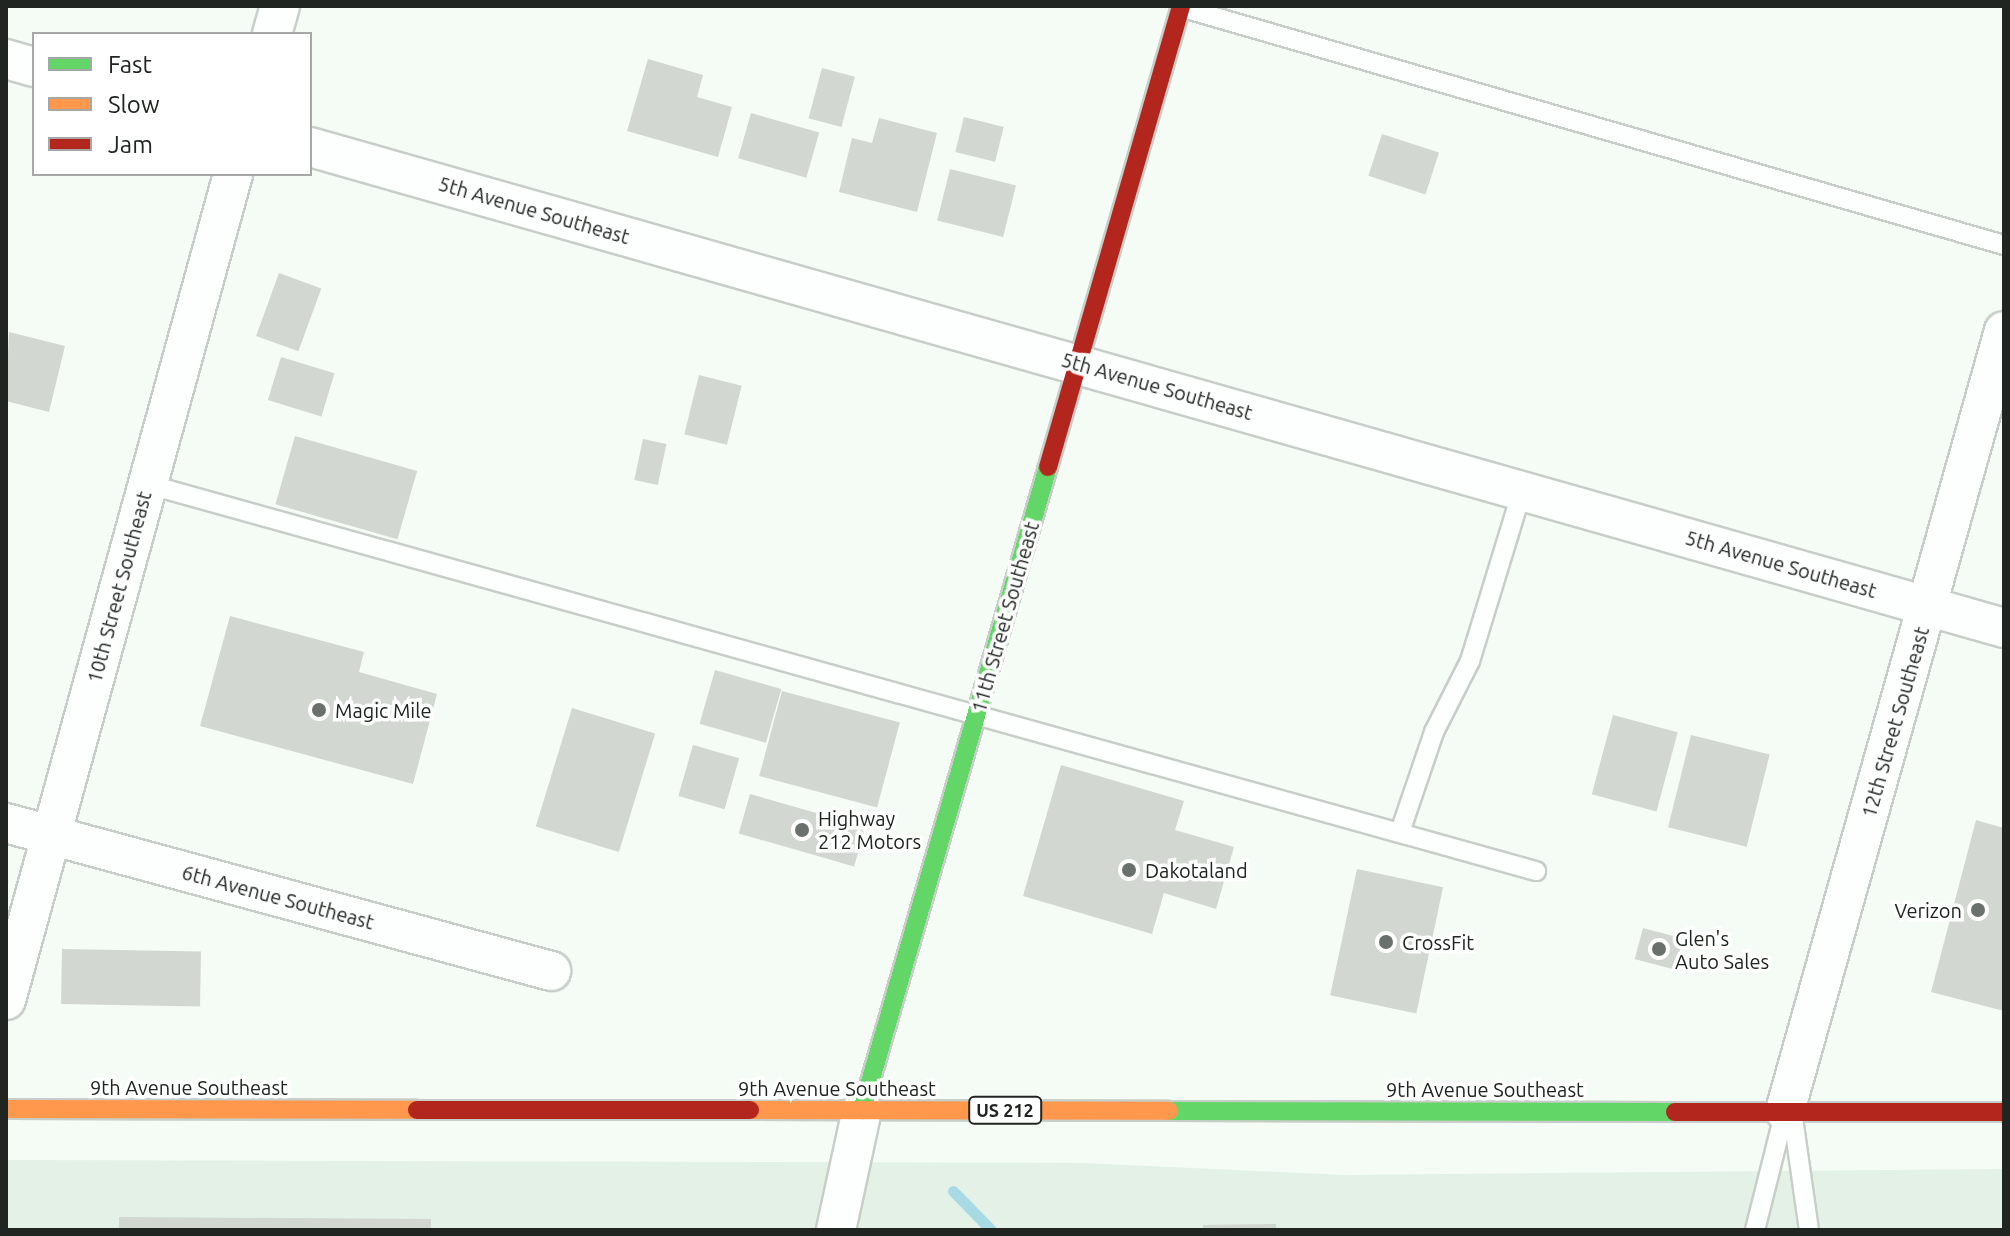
<!DOCTYPE html>
<html>
<head>
<meta charset="utf-8">
<style>
  body { margin:0 }
  #map { position:relative; width:2010px; height:1236px; overflow:hidden; background:#f4fcf5; font-family:Ubuntu,sans-serif }
  div>[style] { position:absolute }
  .built>* { inset:0; background:#e3f1e6 }
  .stream>* { height:11px; margin:-5.5px; padding:0 5.5px; transform-origin:5.5px; border-radius:5.5px; background:#a8dae5 }
  .building>* { inset:0; background:#d2d7d1; transform-origin:0 0 }
  .roads { filter:drop-shadow(2px 0 #c7cec8) drop-shadow(-2px 0 #c7cec8) drop-shadow(0 2px #c7cec8) drop-shadow(0 -2px #c7cec8) }
  .lane>* { height:18px; margin:-9px; padding:0 9px; transform-origin:9px; border-radius:9px; background:#fdfffe }
  .street>* { height:38px; margin:-19px; padding:0 19px; transform-origin:19px; border-radius:19px; background:#fdfffe }
  .fast>* { height:18px; margin:-9px; padding:0 9px; transform-origin:9px; border-radius:9px; background:#63d668 }
  .slow>* { height:18px; margin:-9px; padding:0 9px; transform-origin:9px; border-radius:9px; background:#ff974d }
  .jam>* { height:18px; margin:-9px; padding:0 9px; transform-origin:9px; border-radius:9px; background:#b3261e }
  .dots>* { width:22px; height:22px; translate:-50% -50%; box-sizing:border-box; border:4px solid #fff; border-radius:50% }
  span { translate:-50% -50%; white-space:nowrap; text-align:center; line-height:1.15; -webkit-text-stroke:7px #fff; paint-order:stroke }
  .shield-label span { padding:2px 6px; background:#fff; border:2px solid; border-radius:6px; -webkit-text-stroke-width:0 }
  .shield-label { font-size:18px; color:#202521; font-weight:700 }
  .street-label { font-size:20px; color:#202521 }
  .poi-label { font-size:20px; color:#202521 }
  .left { translate:0 -50%; text-align:left }
  .right { translate:-100% -50%; text-align:right }
  .frame { position:absolute; inset:0; border:8px solid #202521; pointer-events:none }
  .legend { position:absolute; left:32px; top:32px; width:280px; height:144px; box-sizing:border-box; background:#fff; border:2px solid #a6a8a6; margin:0; padding:10px 14px; list-style:none; font-size:24px; color:#202521 }
  .legend li { display:flex; align-items:center; gap:16px; height:40px }
  .legend b { width:40px; border:2px solid #a6a8a6 }
</style>
</head>
<body>
<div id="map">
  <div class="built">
    <i style="clip-path:polygon(6px 1160px,1083px 1163px,1344px 1175px,2004px 1169px,2004px 1230px,6px 1230px)"></i>
  </div>
  <div class="stream">
    <i style="left:953px;top:1191px;width:54px;rotate:45.7deg"></i>
  </div>
  <div class="building">
    <i style="clip-path:polygon(648px 59px,703px 75px,697px 97px,732px 107px,718px 157px,627px 131px)"></i>
    <i style="left:822px;top:68px;width:34px;height:52px;rotate:15deg"></i>
    <i style="left:751px;top:113px;width:71px;height:47px;rotate:16deg"></i>
    <i style="left:964px;top:117px;width:41px;height:36px;rotate:14deg"></i>
    <i style="clip-path:polygon(879px 118px,937px 133px,917px 212px,839px 192px,852px 138px,872px 143px)"></i>
    <i style="left:1382px;top:134px;width:60px;height:44px;rotate:18deg"></i>
    <i style="left:950px;top:169px;width:68px;height:53px;rotate:14deg"></i>
    <i style="left:279px;top:273px;width:45px;height:67px;rotate:20deg"></i>
    <i style="clip-path:polygon(9px 332px,65px 346px,49px 412px,6px 401px)"></i>
    <i style="left:281px;top:357px;width:56px;height:45px;rotate:17deg"></i>
    <i style="left:699px;top:375px;width:44px;height:61px;rotate:14deg"></i>
    <i style="left:295px;top:436px;width:127px;height:71px;rotate:16deg"></i>
    <i style="left:643px;top:439px;width:24px;height:42px;rotate:12deg"></i>
    <i style="clip-path:polygon(230px 616px,364px 652px,359px 672px,437px 694px,413px 784px,200px 726px)"></i>
    <i style="left:715px;top:670px;width:69px;height:56px;rotate:16deg"></i>
    <i style="left:782px;top:691px;width:122px;height:88px;rotate:15deg"></i>
    <i style="left:572px;top:708px;width:87px;height:124px;rotate:17deg"></i>
    <i style="left:1613px;top:715px;width:67px;height:82px;rotate:15deg"></i>
    <i style="left:1691px;top:735px;width:81px;height:95px;rotate:14deg"></i>
    <i style="left:693px;top:745px;width:48px;height:53px;rotate:16deg"></i>
    <i style="clip-path:polygon(1061px 765px,1184px 801px,1175px 830px,1234px 847px,1216px 909px,1164px 893px,1152px 934px,1023px 896px)"></i>
    <i style="left:750px;top:794px;width:120px;height:41px;rotate:16deg"></i>
    <i style="clip-path:polygon(1976px 820px,2004px 828px,2004px 1011px,1931px 992px)"></i>
    <i style="left:1357px;top:869px;width:88px;height:129px;rotate:12deg"></i>
    <i style="left:1643px;top:928px;width:42px;height:32px;rotate:15deg"></i>
    <i style="left:62px;top:949px;width:139px;height:55px;rotate:1deg"></i>
    <i style="clip-path:polygon(119px 1217px,431px 1219px,431px 1230px,119px 1230px)"></i>
    <i style="clip-path:polygon(1276px 1224px,1276px 1230px,1203px 1230px,1203px 1225px)"></i>
  </div>
  <div class="roads">
    <div class="lane">
      <i style="left:1180px;top:7px;width:858px;rotate:16.11deg"></i>
      <i style="left:147px;top:484px;width:1442px;rotate:15.57deg"></i>
      <i style="left:1400px;top:832px;width:106px;rotate:-71.2deg"></i>
      <i style="left:1434px;top:732px;width:80px;rotate:-63.1deg"></i>
      <i style="left:1470px;top:661px;width:178px;rotate:-73deg"></i>
      <i style="left:1792px;top:1111px;width:120px;rotate:81.9deg"></i>
      <i style="left:1755px;top:1230px;width:123px;rotate:-75.9deg"></i>
    </div>
    <div class="street">
      <i style="left:272px;top:34px;width:29px;rotate:-74deg"></i>
      <i style="left:6px;top:59px;width:29px;rotate:16deg"></i>
      <i style="left:310px;top:147px;width:1761px;rotate:15.85deg"></i>
      <i style="left:6px;top:823px;width:565px;rotate:15.19deg"></i>
      <i style="left:6px;top:1000px;width:857px;rotate:-74.63deg"></i>
      <i style="left:1785px;top:1111px;width:810px;rotate:-74.32deg"></i>
      <i style="left:836px;top:1230px;width:123px;rotate:-77.8deg"></i>
    </div>
    <div class="fast">
      <i style="left:862px;top:1110px;width:669px;rotate:-73.87deg"></i>
      <i style="left:1169px;top:1111px;width:506px;rotate:0.11deg"></i>
    </div>
    <div class="slow">
      <i style="left:6px;top:1109px;width:411px;rotate:0.1deg"></i>
      <i style="left:750px;top:1110px;width:419px;rotate:0.1deg"></i>
    </div>
    <div class="jam">
      <i style="left:1048px;top:467px;width:480px;rotate:-73.9deg"></i>
      <i style="left:417px;top:1110px;width:333px"></i>
      <i style="left:1675px;top:1112px;width:329px"></i>
    </div>
  </div>
  <div class="dots">
    <i style="left:319px;top:710px;background:#6a706b"></i>
    <i style="left:802px;top:830px;background:#6a706b"></i>
    <i style="left:1129px;top:870px;background:#6a706b"></i>
    <i style="left:1978px;top:910px;background:#6a706b"></i>
    <i style="left:1386px;top:942px;background:#6a706b"></i>
    <i style="left:1659px;top:949px;background:#6a706b"></i>
  </div>
  <div class="shield-label">
    <span style="left:1005px;top:1110px">US 212</span>
  </div>
  <div class="street-label">
    <span style="left:534px;top:210px;rotate:16deg">5th Avenue Southeast</span>
    <span style="left:1157px;top:386px;rotate:16deg">5th Avenue Southeast</span>
    <span style="left:1781px;top:564px;rotate:16deg">5th Avenue Southeast</span>
    <span style="left:119px;top:587px;rotate:-75deg">10th Street Southeast</span>
    <span style="left:1005px;top:617px;rotate:-74deg">11th Street Southeast</span>
    <span style="left:1895px;top:722px;rotate:-74deg">12th Street Southeast</span>
    <span style="left:278px;top:897px;rotate:15deg">6th Avenue Southeast</span>
    <span style="left:189px;top:1087px">9th Avenue Southeast</span>
    <span style="left:837px;top:1088px">9th Avenue Southeast</span>
    <span style="left:1485px;top:1089px">9th Avenue Southeast</span>
  </div>
  <div class="poi-label">
    <span class="left" style="left:335px;top:710px">Magic Mile</span>
    <span class="left" style="left:818px;top:830px">Highway<br>212 Motors</span>
    <span class="left" style="left:1145px;top:870px">Dakotaland</span>
    <span class="right" style="left:1962px;top:910px">Verizon</span>
    <span class="left" style="left:1675px;top:950px">Glen's<br>Auto Sales</span>
    <span class="left" style="left:1402px;top:942px">CrossFit</span>
  </div>
  <div class="frame"></div>
  <ul class="legend">
  <li><b style="height:10px;background:#63d668"></b>Fast</li>
  <li><b style="height:10px;background:#ff974d"></b>Slow</li>
  <li><b style="height:10px;background:#b3261e"></b>Jam</li>
  </ul>
</div>
</body>
</html>
